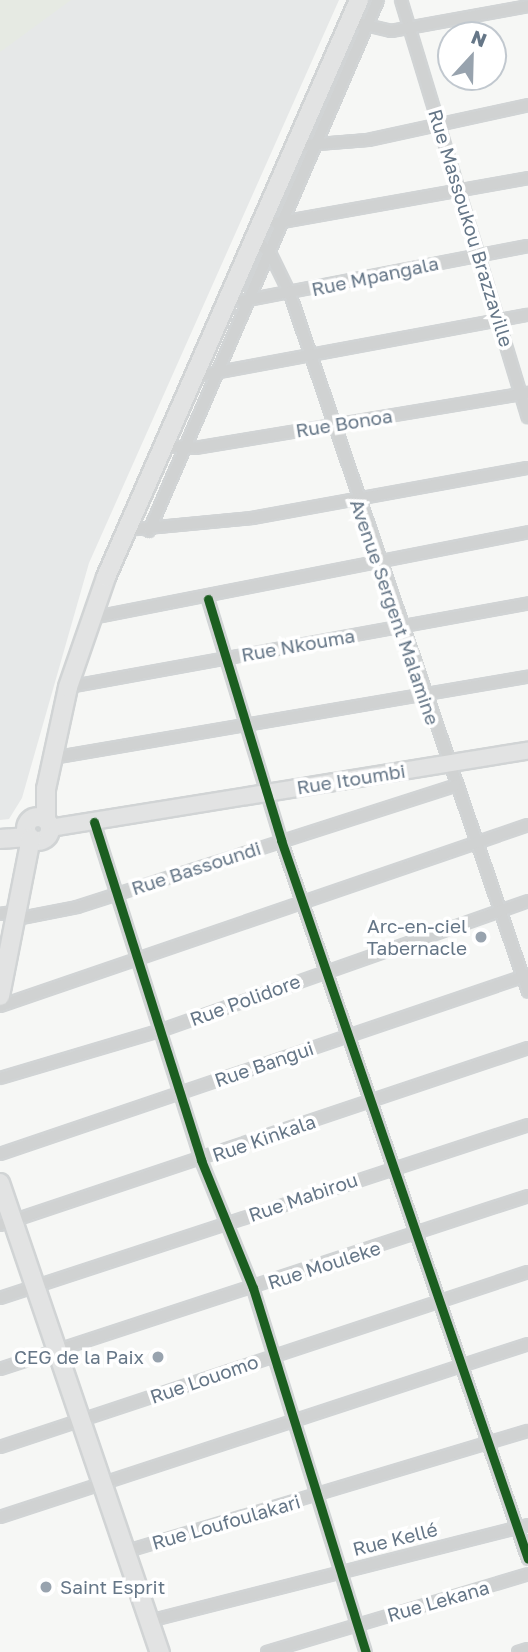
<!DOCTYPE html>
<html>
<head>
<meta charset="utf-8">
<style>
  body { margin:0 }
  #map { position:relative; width:528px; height:1652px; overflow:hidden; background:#f6f7f5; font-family:"Golos Text",sans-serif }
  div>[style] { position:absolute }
  .built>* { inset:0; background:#e6e8e8 }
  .green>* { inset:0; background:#e6eae3 }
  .roads { filter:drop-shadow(2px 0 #d1d4d5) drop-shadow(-2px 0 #d1d4d5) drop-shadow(0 2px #d1d4d5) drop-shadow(0 -2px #d1d4d5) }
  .street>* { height:10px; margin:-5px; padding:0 5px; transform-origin:5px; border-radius:5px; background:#d0d2d2 }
  .secondary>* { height:16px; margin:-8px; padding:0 8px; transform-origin:8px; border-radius:8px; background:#e2e3e3 }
  .primary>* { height:18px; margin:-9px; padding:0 9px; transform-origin:9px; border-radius:9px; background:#e2e3e3 }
  .primary>.ring { margin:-9px; padding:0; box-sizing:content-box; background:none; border:18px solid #e2e3e3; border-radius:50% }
  .cycleway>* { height:9px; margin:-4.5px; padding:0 4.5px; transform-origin:4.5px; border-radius:4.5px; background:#1b5e20 }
  .dots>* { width:19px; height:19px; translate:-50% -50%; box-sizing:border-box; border:4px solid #fff; border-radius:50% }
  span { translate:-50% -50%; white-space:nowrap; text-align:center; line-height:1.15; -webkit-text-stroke:7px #fff; paint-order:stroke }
  .street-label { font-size:19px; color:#657687 }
  .poi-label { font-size:19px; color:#657687 }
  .right { translate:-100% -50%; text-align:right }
  .left { translate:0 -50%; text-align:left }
  .north { position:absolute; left:437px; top:21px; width:70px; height:70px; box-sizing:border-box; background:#fff; border:2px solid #c1c8cf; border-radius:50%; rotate:22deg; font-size:19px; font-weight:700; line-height:28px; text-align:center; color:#657687 }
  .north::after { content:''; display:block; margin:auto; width:24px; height:32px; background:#98a3ae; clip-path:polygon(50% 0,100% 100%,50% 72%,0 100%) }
</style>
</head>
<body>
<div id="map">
  <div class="built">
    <i style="clip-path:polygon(0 0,339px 0,89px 563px,22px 798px,9px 819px,0 820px)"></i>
  </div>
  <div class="green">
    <i style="clip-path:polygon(0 0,71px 0,0 52px)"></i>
  </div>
  <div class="roads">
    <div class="street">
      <i style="left:401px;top:0;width:436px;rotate:73.1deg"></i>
      <i style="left:349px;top:21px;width:43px;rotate:13.4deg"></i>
      <i style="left:391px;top:31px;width:139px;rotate:-10.3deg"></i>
      <i style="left:293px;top:146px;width:75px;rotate:-4.6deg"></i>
      <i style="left:368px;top:140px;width:164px;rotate:-12.3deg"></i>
      <i style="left:276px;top:223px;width:256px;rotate:-10.1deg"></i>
      <i style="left:254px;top:237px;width:25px;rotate:47deg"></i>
      <i style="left:271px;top:255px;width:43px;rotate:64deg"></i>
      <i style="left:290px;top:294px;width:737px;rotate:71.17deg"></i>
      <i style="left:242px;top:301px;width:291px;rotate:-10.9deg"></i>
      <i style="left:192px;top:377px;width:342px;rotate:-10.5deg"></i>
      <i style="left:160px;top:446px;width:35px;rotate:3deg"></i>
      <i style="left:195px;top:448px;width:338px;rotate:-9.4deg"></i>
      <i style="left:126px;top:530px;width:127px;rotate:-5.4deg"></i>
      <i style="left:252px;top:518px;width:280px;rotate:-10.3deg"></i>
      <i style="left:149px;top:531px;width:578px;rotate:-66.67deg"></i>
      <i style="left:208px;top:599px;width:252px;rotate:73.1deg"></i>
      <i style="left:281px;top:840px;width:760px;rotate:71.04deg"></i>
      <i style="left:91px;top:618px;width:445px;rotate:-11.1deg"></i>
      <i style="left:68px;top:687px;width:468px;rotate:-10.3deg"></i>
      <i style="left:52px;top:758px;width:483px;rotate:-9.7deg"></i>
      <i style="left:94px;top:822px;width:355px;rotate:72.4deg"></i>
      <i style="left:201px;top:1160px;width:138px;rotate:67.9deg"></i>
      <i style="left:253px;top:1288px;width:381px;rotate:72.8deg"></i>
      <i style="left:0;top:914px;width:18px;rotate:-9deg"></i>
      <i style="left:16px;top:919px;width:62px;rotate:-11.1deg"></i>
      <i style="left:77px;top:907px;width:397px;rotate:-17.8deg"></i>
      <i style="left:0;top:1006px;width:558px;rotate:-18.92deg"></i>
      <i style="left:0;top:1078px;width:169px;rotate:-16.5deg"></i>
      <i style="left:162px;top:1030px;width:388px;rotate:-19.4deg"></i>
      <i style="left:0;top:1154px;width:558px;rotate:-18.73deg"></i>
      <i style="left:0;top:1225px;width:557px;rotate:-18.53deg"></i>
      <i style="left:0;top:1298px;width:556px;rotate:-18.14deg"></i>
      <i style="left:0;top:1369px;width:556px;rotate:-18.14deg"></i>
      <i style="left:0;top:1447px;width:556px;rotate:-18.34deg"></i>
      <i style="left:0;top:1517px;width:556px;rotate:-18.14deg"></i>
      <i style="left:124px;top:1552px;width:422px;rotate:-16.7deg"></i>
      <i style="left:149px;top:1621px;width:391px;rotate:-14.2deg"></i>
      <i style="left:267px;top:1652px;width:272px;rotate:-16.6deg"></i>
      <i style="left:518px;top:1652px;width:10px;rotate:-17deg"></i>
    </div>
    <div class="secondary">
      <i style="left:50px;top:828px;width:484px;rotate:-9.2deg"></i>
    </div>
    <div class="primary">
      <i class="ring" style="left:26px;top:817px;width:6px;height:6px"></i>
      <i style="left:46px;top:820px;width:31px;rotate:-90deg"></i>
      <i style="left:46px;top:789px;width:104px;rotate:-77.8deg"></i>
      <i style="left:68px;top:687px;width:116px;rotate:-70.9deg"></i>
      <i style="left:106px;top:577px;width:630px;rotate:-66.32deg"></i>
      <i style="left:0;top:839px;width:29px;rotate:-4deg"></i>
      <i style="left:0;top:996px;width:161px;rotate:-78.9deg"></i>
      <i style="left:0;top:1183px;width:496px;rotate:71.2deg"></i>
    </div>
  </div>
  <div class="cycleway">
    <i style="left:208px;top:599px;width:252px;rotate:73.1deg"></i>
    <i style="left:281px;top:840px;width:760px;rotate:71.04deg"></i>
    <i style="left:94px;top:822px;width:355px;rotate:72.4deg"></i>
    <i style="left:201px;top:1160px;width:138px;rotate:67.9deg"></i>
    <i style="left:253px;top:1288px;width:381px;rotate:72.8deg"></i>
  </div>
  <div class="dots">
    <i style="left:481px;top:937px;background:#98a3ae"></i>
    <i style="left:158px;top:1357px;background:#98a3ae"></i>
    <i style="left:46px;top:1587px;background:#98a3ae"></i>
  </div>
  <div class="street-label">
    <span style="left:471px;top:228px;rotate:73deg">Rue Massoukou Brazzaville</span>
    <span style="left:375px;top:276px;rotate:-12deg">Rue Mpangala</span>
    <span style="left:344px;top:423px;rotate:-9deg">Rue Bonoa</span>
    <span style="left:395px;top:612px;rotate:71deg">Avenue Sergent Malamine</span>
    <span style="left:298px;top:645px;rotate:-10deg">Rue Nkouma</span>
    <span style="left:351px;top:779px;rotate:-9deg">Rue Itoumbi</span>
    <span style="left:196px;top:868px;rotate:-18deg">Rue Bassoundi</span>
    <span style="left:245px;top:1000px;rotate:-20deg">Rue Polidore</span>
    <span style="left:264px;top:1064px;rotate:-19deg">Rue Bangui</span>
    <span style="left:264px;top:1138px;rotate:-19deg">Rue Kinkala</span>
    <span style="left:303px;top:1197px;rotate:-19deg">Rue Mabirou</span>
    <span style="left:324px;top:1265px;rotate:-18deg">Rue Mouleke</span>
    <span style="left:204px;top:1379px;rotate:-19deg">Rue Louomo</span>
    <span style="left:226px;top:1522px;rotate:-16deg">Rue Loufoulakari</span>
    <span style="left:395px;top:1539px;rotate:-14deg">Rue Kellé</span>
    <span style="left:438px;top:1601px;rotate:-16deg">Rue Lekana</span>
  </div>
  <div class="poi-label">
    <span class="right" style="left:467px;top:937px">Arc-en-ciel<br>Tabernacle</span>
    <span class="right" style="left:144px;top:1357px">CEG de la Paix</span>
    <span class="left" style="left:60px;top:1587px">Saint Esprit</span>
  </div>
  <div class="north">N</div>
</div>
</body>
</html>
